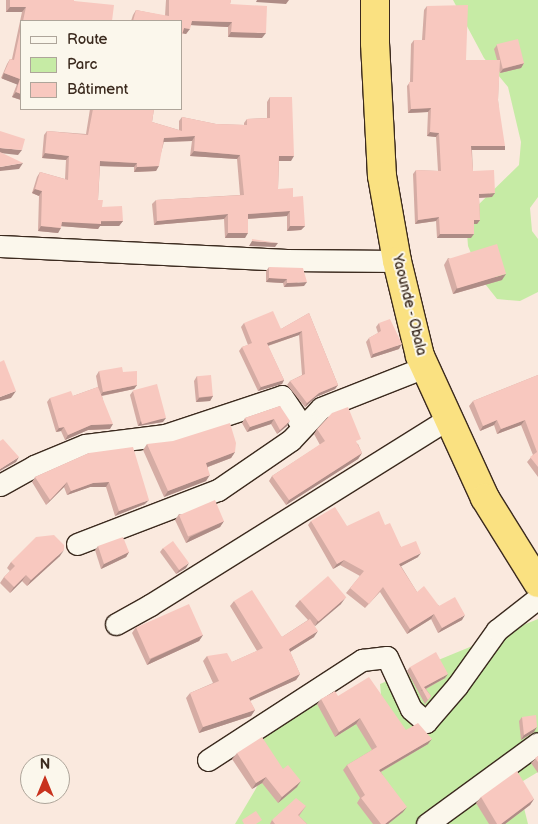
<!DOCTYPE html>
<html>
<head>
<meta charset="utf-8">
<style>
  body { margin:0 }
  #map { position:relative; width:538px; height:824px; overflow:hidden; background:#fae9de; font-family:"Balsamiq Sans",sans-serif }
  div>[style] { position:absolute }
  .green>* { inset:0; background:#c6eba5 }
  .roads { filter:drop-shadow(1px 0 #3b2a1e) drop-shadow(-1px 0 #3b2a1e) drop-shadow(0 1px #3b2a1e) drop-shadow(0 -1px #3b2a1e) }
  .minor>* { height:21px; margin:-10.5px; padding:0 10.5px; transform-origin:10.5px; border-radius:10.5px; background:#fbf7ec }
  .highway>* { height:28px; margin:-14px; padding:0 14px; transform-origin:14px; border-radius:14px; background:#fae181 }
  .wall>* { inset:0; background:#d5aca4 }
  .shaded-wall>* { inset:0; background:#ae8c86; transform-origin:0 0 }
  .building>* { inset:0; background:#f8c8bf; transform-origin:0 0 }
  span { translate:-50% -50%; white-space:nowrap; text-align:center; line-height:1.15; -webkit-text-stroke:4px #fbf7ec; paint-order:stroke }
  .street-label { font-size:14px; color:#3b2a1e }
  .legend { position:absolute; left:20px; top:20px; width:162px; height:90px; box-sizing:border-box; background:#fbf7ec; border:1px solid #aea59a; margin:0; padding:6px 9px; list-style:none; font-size:15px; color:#3b2a1e }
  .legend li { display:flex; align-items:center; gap:10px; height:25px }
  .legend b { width:25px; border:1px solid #aea59a }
  .north { position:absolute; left:20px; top:754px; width:50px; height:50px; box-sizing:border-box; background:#fbf7ec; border:1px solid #aea59a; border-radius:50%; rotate:0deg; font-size:14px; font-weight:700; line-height:20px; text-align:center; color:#3b2a1e }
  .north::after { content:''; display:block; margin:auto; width:18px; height:22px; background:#c8321e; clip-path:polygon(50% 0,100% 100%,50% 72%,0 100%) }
</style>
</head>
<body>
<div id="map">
  <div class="green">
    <i style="clip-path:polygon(453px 0,538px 0,538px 197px,530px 208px,532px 231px,538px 239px,538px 292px,520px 301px,497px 299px,482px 280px,468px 246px,467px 233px,473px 210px,519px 165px,521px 142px,508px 87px,484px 58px)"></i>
    <i style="clip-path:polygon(538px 619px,538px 772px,518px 784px,528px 824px,235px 824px,258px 785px,257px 715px,321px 675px,330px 695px,383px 717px,380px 684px)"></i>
  </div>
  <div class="roads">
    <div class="minor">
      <i style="left:0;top:246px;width:287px;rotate:2.8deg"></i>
      <i style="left:287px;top:260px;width:110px;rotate:0.5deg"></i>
      <i style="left:0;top:485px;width:39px;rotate:-29deg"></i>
      <i style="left:34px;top:466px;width:55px;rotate:-22.4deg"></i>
      <i style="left:85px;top:445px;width:81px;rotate:-7.1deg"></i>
      <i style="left:165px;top:435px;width:123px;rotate:-18.4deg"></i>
      <i style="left:282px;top:396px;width:37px;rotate:56deg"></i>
      <i style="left:77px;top:544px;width:151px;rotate:-21deg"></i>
      <i style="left:218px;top:490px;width:88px;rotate:-34.4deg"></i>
      <i style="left:291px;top:440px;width:44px;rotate:-46.8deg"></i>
      <i style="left:321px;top:408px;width:112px;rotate:-21.5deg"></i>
      <i style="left:116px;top:624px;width:39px;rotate:-29deg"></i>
      <i style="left:150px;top:605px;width:353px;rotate:-32deg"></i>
      <i style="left:208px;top:760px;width:184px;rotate:-33deg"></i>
      <i style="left:362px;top:660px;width:25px;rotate:-7deg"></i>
      <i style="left:387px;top:657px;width:57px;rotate:65.2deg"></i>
      <i style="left:411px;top:709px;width:20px;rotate:41deg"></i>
      <i style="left:426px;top:722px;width:48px;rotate:-49.3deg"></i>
      <i style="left:457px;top:686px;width:69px;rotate:-54.5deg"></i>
      <i style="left:497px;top:630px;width:52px;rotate:-38deg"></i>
      <i style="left:427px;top:824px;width:137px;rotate:-36.1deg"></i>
    </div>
    <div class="highway">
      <i style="left:375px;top:0;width:43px;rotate:90deg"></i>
      <i style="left:375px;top:43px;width:133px;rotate:87deg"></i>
      <i style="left:382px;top:176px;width:86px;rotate:80deg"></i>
      <i style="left:397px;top:261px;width:98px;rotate:76.4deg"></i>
      <i style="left:420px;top:356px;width:156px;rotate:65.4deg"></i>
      <i style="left:485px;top:498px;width:100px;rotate:58.1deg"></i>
    </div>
  </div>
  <div class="wall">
    <i style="clip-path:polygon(6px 0,74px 0,74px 1px,112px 21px,21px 21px,21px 100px,12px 97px,17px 84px,1px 78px,7px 64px,10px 59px,12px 59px,22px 12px,6px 12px)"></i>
    <i style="clip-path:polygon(166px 0,231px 0,230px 4px,262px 38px,228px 37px,228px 27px,191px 25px,186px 34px,182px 33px,181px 21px,131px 21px,133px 15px,136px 10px,165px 16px)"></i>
    <i style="clip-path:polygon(427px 6px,466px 60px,497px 60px,494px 49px,497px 45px,524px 63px,521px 68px,500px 73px,499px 71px,498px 100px,502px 150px,472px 150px,473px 171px,492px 197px,479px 198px,480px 220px,477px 224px,474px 224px,471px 238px,437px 238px,436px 221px,415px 224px,413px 174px,416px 170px,438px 171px,436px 137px,427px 136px,428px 112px,408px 113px,407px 86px,410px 82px,411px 44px,414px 40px,422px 40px,424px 10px)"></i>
    <i style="clip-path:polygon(270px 97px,291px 161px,279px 161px,278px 189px,293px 197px,305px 226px,301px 230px,287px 231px,287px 216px,248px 219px,245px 238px,225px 238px,224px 219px,154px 225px,152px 204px,156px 200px,240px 195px,237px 159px,190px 156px,192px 141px,164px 142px,156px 171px,134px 172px,134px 167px,100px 166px,98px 200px,102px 207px,123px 221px,119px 226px,100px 226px,98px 229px,61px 226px,58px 233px,38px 231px,39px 196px,32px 193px,37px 177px,40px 172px,65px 179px,66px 160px,42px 158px,44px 135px,47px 131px,86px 134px,90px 109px,154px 109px,152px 122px,179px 130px,179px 121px,182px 117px,216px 124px,244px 125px,244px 123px,247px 119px,267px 118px,267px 102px)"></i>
    <i style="clip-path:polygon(448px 258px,502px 280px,453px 294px,444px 265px)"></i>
    <i style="clip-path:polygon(269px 267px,304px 286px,284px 287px,283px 283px,266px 282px,266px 271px)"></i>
    <i style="clip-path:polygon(309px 313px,338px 385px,335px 389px,316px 397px,305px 407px,287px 385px,290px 381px,302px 375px,299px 335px,268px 346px,284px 380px,282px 384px,258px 391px,239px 351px,242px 347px,248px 345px,241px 327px,244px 323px,281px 329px)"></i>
    <i style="clip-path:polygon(379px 323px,399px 349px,371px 358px,366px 342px,369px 338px,378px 333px,376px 327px)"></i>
    <i style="clip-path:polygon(99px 371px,137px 385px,134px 389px,102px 396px,110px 429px,88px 430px,65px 440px,61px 431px,56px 432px,47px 402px,50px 398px,73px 396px,98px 387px,96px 376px)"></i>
    <i style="clip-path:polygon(538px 375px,538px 477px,527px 462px,533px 455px,521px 425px,497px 434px,494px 425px,480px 431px,469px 406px,473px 401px)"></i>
    <i style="clip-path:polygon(197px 376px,213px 396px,210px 401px,196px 402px,194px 381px)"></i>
    <i style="clip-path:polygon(133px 391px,163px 422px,138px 426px,130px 395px)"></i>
    <i style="clip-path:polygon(280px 406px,287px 426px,277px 434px,271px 424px,247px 432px,242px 423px,245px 418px)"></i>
    <i style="clip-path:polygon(317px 429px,358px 444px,362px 453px,358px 459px,286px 505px,269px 481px,272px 476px,320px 445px,314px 434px)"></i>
    <i style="clip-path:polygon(147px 444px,235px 452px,231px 458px,208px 467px,206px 481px,164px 497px,143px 450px)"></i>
    <i style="clip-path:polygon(89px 453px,145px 504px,115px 516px,106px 487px,90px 487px,67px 495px,64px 487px,46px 505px,32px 482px,35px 477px)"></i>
    <i style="clip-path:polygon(179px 514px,224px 521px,220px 527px,186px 543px,175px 520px)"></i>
    <i style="clip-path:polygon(311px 521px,347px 526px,385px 525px,401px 547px,418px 557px,401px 566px,417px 592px,462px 620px,438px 633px,431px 619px,407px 634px,380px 592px,365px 608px,346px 593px,360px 576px,340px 565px,333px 569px,308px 525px)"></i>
    <i style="clip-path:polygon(98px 546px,129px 552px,126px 557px,101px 569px,95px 550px)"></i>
    <i style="clip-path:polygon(163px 548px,186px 568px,176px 574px,160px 552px)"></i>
    <i style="clip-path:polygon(60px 556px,27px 586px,22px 581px,10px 593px,0 583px,4px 577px,10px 571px,7px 568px,11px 562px)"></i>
    <i style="clip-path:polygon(300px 600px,341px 604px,314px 626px,314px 637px,290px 652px,300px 674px,296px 680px,250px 701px,255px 710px,251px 716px,199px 733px,186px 698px,190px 693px,213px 683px,203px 661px,207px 656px,232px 662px,257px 651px,230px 606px,234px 601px,282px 637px,308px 620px,295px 606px)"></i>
    <i style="clip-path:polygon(136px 627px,203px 635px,199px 641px,147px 665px,132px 633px)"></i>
    <i style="clip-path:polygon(410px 667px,445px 678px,426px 689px,431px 696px,425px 704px,407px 671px)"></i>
    <i style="clip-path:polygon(338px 696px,406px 730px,428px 744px,381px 772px,403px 812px,388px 824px,373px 824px,357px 803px,360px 798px,343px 770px,347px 765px,372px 750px,356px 724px,335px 737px,317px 704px,321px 699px)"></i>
    <i style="clip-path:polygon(522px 717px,534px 732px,521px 740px,519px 721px)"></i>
    <i style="clip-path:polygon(237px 753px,283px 769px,297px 787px,278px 803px,262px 783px,252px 789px,232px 759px)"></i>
    <i style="clip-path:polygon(538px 756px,538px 773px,531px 763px)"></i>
    <i style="clip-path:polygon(481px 797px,534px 799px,530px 805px,505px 824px,489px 824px,476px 803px)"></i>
    <i style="clip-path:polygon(306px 806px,299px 816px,307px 824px,270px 824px,272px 820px)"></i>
  </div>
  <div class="shaded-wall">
    <i style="clip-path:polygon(257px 0,289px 0,286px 4px,256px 2px)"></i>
    <i style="clip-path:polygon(10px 7px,26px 7px,22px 12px,6px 12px)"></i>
    <i style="clip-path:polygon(192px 21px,232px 22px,228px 27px,189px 25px)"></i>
    <i style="clip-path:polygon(184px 28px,190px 29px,186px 34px,181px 33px)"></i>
    <i style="clip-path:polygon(231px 32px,266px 33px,262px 38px,228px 37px)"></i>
    <i style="clip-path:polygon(524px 63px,521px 68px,500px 73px,503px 69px)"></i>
    <i style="left:4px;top:73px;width:17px;height:6px;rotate:21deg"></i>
    <i style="clip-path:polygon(16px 92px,21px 94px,21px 100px,12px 97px)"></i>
    <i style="clip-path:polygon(431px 108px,428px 112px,408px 113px,411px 109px)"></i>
    <i style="clip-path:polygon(430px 132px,439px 133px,436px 137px,427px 136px)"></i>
    <i style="clip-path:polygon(195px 136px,192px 141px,161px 142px,164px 138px)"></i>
    <i style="left:471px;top:146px;width:34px;height:4px"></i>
    <i style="clip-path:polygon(0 148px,22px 150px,18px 155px,0 153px)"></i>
    <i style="clip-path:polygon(194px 151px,240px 155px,237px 159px,190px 156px)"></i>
    <i style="clip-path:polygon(45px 153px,69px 156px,66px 160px,42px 158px)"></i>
    <i style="clip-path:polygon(279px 156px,294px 156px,291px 161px,276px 161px)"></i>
    <i style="clip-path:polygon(100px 161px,137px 163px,134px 167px,97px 166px)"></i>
    <i style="clip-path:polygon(23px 163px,19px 169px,0 171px,0 167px)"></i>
    <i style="clip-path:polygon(159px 166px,156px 171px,134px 172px,137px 167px)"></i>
    <i style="clip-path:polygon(35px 189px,42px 191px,39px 196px,32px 193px)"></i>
    <i style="clip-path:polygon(495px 193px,492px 197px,477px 198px,479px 194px)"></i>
    <i style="clip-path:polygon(290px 211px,287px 216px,245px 219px,248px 214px)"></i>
    <i style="clip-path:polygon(228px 214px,224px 219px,154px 225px,157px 221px)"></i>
    <i style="clip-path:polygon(439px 217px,436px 221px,415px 224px,418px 220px)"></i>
    <i style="clip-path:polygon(474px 220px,480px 220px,477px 224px,471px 224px)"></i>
    <i style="clip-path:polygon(123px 221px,119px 226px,100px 226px,98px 229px,59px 226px,62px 222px)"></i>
    <i style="clip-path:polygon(41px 226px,61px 228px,58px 233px,38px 231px)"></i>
    <i style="clip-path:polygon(290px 226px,305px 226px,301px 230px,287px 231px)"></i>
    <i style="clip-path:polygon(228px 233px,248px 233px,245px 238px,225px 238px)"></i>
    <i style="clip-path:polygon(440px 234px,474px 234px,471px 238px,437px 238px)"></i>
    <i style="clip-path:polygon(252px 241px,278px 243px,275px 247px,249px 246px)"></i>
    <i style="clip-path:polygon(506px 274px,502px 280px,453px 294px,457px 288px)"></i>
    <i style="clip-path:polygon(269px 278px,287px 279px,283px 283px,266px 282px)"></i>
    <i style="clip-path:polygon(307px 282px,304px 286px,284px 287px,287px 283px)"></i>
    <i style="clip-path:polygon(302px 331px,299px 335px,264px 347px,267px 343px)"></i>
    <i style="clip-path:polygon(402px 344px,399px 349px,371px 358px,373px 354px)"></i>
    <i style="clip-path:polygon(284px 380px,282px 384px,258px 391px,261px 387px)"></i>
    <i style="clip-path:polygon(137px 385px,134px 389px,100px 396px,103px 392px)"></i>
    <i style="clip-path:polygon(338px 385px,335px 389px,316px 397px,305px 407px,307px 403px,319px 393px)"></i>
    <i style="clip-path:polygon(16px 391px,11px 398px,0 401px,0 397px)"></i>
    <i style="clip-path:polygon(213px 396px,210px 401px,196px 402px,199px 398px)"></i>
    <i style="clip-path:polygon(166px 418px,163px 422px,138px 426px,141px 421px)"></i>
    <i style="clip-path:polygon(274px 419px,271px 424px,247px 432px,250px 427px)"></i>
    <i style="clip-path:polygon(497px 420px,494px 425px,480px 431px,483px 426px)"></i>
    <i style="clip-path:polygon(525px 420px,521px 425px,497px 434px,501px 429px)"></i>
    <i style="clip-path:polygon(290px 421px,287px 426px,277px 434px,280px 430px)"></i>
    <i style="clip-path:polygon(113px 424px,110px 429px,88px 430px,65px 440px,68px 435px,91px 425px)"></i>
    <i style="clip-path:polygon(64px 427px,61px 431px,56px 432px,59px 428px)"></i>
    <i style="clip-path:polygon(235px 452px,231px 458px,202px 469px,206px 463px)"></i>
    <i style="clip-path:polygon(362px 453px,358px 459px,286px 505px,289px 500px)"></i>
    <i style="clip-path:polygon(19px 457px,16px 462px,0 471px,0 469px)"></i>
    <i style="clip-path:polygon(210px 475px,206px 481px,164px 497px,168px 491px)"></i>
    <i style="clip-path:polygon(67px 482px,64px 487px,46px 505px,50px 500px)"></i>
    <i style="clip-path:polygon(109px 482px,106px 487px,90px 487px,67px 495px,71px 491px,93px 483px)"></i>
    <i style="clip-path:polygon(149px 500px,145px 504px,115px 516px,119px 511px)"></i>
    <i style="clip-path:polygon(224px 521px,220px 527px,186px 543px,190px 537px)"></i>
    <i style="clip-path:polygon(64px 550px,60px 556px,27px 586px,31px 580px)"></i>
    <i style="clip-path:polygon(129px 552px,126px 557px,101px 569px,104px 564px)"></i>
    <i style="clip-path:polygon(421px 553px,418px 557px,396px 569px,399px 564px)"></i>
    <i style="clip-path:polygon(344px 560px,340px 565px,333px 569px,337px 564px)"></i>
    <i style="clip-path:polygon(189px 563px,186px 568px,176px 574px,179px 570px)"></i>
    <i style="clip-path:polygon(26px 575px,22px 581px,10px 593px,14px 587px)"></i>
    <i style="clip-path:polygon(346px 597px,341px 604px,314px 627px,318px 621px)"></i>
    <i style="clip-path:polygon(434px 614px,431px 619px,407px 634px,410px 629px)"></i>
    <i style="clip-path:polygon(465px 615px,462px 620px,438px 633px,442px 628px)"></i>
    <i style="clip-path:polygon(318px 631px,314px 637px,285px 655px,289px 649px)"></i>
    <i style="clip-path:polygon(203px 635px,199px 641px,147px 665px,151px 659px)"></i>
    <i style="clip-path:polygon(300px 674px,296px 680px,245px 703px,249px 698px)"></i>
    <i style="clip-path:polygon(448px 674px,445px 678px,421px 691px,424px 687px)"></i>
    <i style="clip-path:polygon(255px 710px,251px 716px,199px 733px,203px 727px)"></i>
    <i style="clip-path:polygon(360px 718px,356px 724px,335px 737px,339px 732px)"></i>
    <i style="clip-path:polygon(537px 727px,534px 732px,521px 740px,524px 735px)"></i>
    <i style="clip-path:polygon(432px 739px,428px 744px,375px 775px,379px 770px)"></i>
    <i style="clip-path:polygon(266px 777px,262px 783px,252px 789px,256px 783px)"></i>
    <i style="clip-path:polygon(301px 781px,297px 787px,278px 803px,282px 797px)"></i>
    <i style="clip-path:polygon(534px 799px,530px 805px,505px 824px,501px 824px)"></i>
    <i style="clip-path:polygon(407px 807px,403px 812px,388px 824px,385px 824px)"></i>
  </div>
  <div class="building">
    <i style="clip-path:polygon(10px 0,74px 0,74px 1px,114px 5px,112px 21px,23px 21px,26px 7px,10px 7px)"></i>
    <i style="clip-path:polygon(169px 0,231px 0,230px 4px,267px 6px,266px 33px,231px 32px,232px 22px,192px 21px,190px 29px,184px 28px,181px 39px,181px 21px,133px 21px,136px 10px,169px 16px)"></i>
    <i style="clip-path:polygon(468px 5px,466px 60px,500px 60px,498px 100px,505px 146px,471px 146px,473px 171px,494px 170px,495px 193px,479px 194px,480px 220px,474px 220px,474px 234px,440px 234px,439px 217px,418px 220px,416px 170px,441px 171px,439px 133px,430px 132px,431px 108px,411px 109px,409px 82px,413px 82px,414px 40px,425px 40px,427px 6px)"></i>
    <i style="clip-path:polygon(21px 27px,21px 94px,16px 92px,20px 79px,4px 73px,10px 59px,14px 60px)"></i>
    <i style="left:518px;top:39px;width:25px;height:22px;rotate:76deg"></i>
    <i style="clip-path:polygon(270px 97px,292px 97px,294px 156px,279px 156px,278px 189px,293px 188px,293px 197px,303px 196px,305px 226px,290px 226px,290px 211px,248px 214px,248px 233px,228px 233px,228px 214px,157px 221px,156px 200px,244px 195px,240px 155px,194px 151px,195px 136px,164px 138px,159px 166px,137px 167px,137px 163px,100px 161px,98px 200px,103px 200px,102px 207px,122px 206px,123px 221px,101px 221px,101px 224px,62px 222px,61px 228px,41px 226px,42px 191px,35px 189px,40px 172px,68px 180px,69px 156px,45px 153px,47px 131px,88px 135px,93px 109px,154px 109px,152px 122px,182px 131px,182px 117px,216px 124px,247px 125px,247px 119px,270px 118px)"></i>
    <i style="clip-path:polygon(0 131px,25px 139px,22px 150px,0 148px)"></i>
    <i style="clip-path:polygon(0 152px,23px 163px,0 167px)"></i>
    <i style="clip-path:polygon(252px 239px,278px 243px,252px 241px)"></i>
    <i style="left:497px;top:244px;width:31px;height:51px;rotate:73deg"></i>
    <i style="clip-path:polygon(269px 267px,303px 268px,307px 282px,287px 283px,287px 279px,269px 278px)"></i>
    <i style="clip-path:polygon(273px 311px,281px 329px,309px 313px,338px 385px,319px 393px,307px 403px,290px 381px,305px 374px,302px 331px,267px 343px,284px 380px,261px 387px,242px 347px,252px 343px,244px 323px)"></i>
    <i style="clip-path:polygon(390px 319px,402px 344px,373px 354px,369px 338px,381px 331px,379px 323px)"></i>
    <i style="clip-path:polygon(4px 360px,16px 391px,0 397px,0 362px)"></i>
    <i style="clip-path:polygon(122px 367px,123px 372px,137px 371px,137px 385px,103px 392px,99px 371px)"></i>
    <i style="left:211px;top:375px;width:21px;height:14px;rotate:85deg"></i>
    <i style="clip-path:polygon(538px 375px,538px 467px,530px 457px,537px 452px,525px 420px,501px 429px,497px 420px,483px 426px,473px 401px)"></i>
    <i style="left:157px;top:384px;width:35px;height:25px;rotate:75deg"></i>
    <i style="clip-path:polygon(98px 387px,113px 424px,91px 425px,68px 435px,64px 427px,59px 428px,50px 398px,71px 391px,73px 396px)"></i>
    <i style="clip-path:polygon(280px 406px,290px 421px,280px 430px,274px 419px,250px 427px,245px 418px)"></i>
    <i style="clip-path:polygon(348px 407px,361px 439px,356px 441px,362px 453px,289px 500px,272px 476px,325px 441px,317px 429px,332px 413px)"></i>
    <i style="clip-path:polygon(230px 423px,236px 443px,235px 452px,206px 463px,210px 475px,168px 491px,147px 444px,173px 441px)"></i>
    <i style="clip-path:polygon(3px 439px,19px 457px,0 469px,0 441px)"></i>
    <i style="clip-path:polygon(133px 447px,149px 500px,119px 511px,109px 482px,93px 483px,71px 491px,67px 482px,50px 500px,35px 477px,89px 453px)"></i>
    <i style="left:215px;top:500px;width:23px;height:39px;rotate:67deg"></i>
    <i style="clip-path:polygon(335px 507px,347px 526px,379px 511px,385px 525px,390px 523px,401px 547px,416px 541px,421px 553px,399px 564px,417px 592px,424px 586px,439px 606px,455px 597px,465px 615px,442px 628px,434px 614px,410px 629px,383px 587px,369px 604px,350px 588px,364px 571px,344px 560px,337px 564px,311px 521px)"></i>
    <i style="clip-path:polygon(54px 535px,64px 545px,64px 550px,31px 580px,26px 575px,14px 587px,4px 577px,15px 566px,11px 562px,36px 537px)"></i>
    <i style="clip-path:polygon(123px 537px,129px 552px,104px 564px,98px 546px)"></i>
    <i style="left:173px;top:541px;width:27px;height:12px;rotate:54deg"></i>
    <i style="left:328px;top:576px;width:28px;height:37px;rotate:49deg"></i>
    <i style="clip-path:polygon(252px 590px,282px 637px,310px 619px,318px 631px,289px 649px,300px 674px,249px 698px,255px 710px,203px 727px,190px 693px,219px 681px,207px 656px,227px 653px,232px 662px,263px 648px,234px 601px)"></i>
    <i style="left:189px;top:604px;width:34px;height:58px;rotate:66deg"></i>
    <i style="clip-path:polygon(436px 652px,448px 674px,424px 687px,431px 696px,428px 700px,410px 667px)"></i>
    <i style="clip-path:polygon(369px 677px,406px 730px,418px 723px,432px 739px,379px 770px,407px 807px,385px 824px,381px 824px,361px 798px,365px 795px,347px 765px,377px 747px,360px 718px,339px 732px,321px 699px,335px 691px,338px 696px)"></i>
    <i style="clip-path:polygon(536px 715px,537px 727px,524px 735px,522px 717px)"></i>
    <i style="clip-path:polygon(262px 737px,283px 769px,288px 765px,301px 781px,282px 797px,266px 777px,256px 783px,237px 753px)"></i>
    <i style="clip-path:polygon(538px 756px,538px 762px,535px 758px)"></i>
    <i style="clip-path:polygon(517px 771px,534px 799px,501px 824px,497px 824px,481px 797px)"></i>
    <i style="clip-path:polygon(296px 798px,306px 806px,298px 815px,307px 824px,275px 824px,272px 820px)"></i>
    <i style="clip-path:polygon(256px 811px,262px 820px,256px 824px,244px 824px,242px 820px)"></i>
  </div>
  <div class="street-label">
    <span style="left:409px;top:305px;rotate:76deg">Yaounde - Obala</span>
  </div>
  <ul class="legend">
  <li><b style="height:6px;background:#fbf7ec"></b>Route</li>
  <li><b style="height:14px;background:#c6eba5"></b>Parc</li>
  <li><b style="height:14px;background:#f8c8bf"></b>Bâtiment</li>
  </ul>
  <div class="north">N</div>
</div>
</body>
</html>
